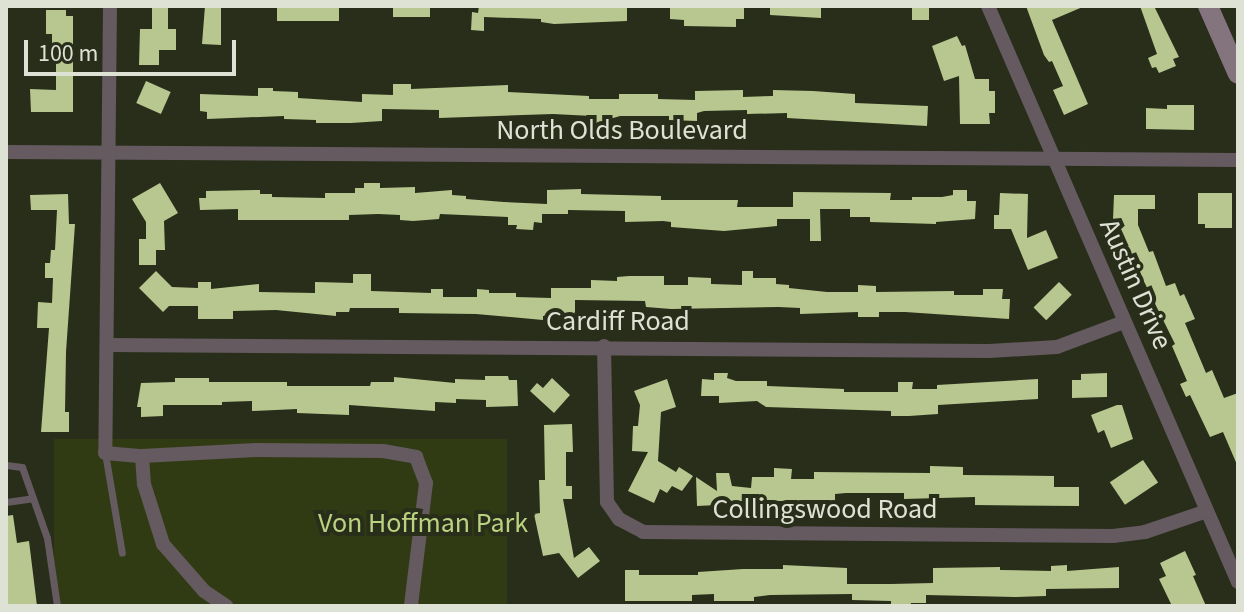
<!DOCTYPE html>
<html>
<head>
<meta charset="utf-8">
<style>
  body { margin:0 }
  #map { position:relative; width:1244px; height:612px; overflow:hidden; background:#282e1a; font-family:"Source Sans 3",sans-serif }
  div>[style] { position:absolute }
  .green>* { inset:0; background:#313b13; transform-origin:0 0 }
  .building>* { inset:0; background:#b7c78f; transform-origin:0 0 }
  .service>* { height:7px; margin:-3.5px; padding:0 3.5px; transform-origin:3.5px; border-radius:3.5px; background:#645a60 }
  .minor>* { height:14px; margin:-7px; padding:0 7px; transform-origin:7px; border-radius:7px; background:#645a60 }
  .secondary>* { height:20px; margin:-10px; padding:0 10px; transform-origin:10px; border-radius:10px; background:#84747e }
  span { translate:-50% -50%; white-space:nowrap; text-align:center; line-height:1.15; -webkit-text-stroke:8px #282e1a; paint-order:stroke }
  .street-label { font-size:28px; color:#dee2d5 }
  .park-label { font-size:28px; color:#bbd281 }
  .frame { position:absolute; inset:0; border:8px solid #dee2d5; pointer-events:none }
  .scale { position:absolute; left:24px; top:40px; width:212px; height:36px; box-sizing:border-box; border:4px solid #dee2d5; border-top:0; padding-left:10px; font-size:24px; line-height:28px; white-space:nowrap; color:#dee2d5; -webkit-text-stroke:6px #282e1a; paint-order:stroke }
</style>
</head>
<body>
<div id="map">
  <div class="green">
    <i style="left:507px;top:439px;width:167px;height:453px;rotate:90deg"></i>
  </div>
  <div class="building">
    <i style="clip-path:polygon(152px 6px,168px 6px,168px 29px,176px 29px,176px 50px,159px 50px,159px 65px,139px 65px,140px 29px,152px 29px)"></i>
    <i style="clip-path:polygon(205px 6px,221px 6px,221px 45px,202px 44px)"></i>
    <i style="left:277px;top:6px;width:62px;height:15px"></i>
    <i style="left:393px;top:6px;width:37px;height:11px"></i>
    <i style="clip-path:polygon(479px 6px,627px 6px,627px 21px,554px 24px,541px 22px,541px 19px,484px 17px,484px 31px,471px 30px,472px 12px,478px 13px)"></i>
    <i style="clip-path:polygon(670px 6px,744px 6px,744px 19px,736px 19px,736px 27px,684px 26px,684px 20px,670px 19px)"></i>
    <i style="clip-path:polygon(770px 6px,821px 6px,821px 18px,770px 15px)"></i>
    <i style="left:912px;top:6px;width:17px;height:14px"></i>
    <i style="clip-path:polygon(1026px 6px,1085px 6px,1052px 20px,1088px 104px,1064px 115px,1053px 90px,1063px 86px,1052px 61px,1049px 62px,1044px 55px)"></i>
    <i style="clip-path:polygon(1140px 6px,1154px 6px,1179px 57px,1173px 59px,1176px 66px,1159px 73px,1156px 67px,1152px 68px,1148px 58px,1157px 54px)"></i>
    <i style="clip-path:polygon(46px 10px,66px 10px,66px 16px,73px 16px,73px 112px,31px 112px,30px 89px,56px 90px,56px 55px,52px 55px,52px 34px,46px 34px)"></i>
    <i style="clip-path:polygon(957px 36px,962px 46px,965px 45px,975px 79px,989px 79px,989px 91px,995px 91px,995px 113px,989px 113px,990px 124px,960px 124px,959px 76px,944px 81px,932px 46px)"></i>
    <i style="left:146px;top:81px;width:27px;height:24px;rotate:24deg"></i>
    <i style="clip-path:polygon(393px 84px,411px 84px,411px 89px,508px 85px,508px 92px,589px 96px,589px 99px,619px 99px,619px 94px,658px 94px,658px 99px,695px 100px,695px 91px,743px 90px,743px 97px,773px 96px,773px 90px,813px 91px,855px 94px,855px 103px,928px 106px,927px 126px,787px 118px,787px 113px,747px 114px,747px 110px,704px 111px,697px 113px,697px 121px,669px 120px,669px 116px,620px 116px,596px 123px,592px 116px,553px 114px,439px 118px,439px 110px,382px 109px,382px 121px,351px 123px,316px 123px,316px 120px,284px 119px,284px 116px,207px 119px,207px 112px,200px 111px,200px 94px,258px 96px,258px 88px,273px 88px,273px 91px,298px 92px,298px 98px,362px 102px,362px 94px,393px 95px)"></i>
    <i style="clip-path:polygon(1167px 105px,1194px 105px,1194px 130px,1146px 129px,1146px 108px,1167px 109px)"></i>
    <i style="clip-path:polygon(160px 183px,178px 213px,164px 221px,165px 250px,156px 250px,156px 265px,139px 265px,139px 239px,146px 239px,146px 222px,132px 199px)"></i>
    <i style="clip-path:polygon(364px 183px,380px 183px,380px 188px,415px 187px,415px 193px,452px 190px,452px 195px,466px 196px,466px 199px,504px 202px,547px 204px,547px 190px,581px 189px,581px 194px,661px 196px,661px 200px,738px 200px,737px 207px,793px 207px,793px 192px,891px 193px,890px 200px,912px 200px,912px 197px,942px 197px,953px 195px,953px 190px,967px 190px,967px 201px,976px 201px,975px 219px,936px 222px,936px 224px,870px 222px,870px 217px,850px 217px,850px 209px,820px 209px,821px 241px,810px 241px,810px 219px,777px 219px,777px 226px,724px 231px,671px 227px,671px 222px,663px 221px,625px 222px,625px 211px,568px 210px,568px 214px,542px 214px,542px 223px,534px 222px,533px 230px,516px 229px,517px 225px,508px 225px,508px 217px,440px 214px,439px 219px,413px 221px,400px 220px,400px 215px,378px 214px,349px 215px,349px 220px,238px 220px,238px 209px,200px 210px,199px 198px,206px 198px,206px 191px,260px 190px,260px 194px,272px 194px,272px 197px,325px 198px,325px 193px,355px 193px,355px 188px,364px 188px)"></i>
    <i style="clip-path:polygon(1000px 193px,1028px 194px,1027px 238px,1046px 230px,1058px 258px,1028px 270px,1011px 229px,994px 229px,994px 215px,999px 215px)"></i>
    <i style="clip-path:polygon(1198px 193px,1232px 193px,1232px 228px,1205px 228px,1205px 224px,1198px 224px)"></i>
    <i style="clip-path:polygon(68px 194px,69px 224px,75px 224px,66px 352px,65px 412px,69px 412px,69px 432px,41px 432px,49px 328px,37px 328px,38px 302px,52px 303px,53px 278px,45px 278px,45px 263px,50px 263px,51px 250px,55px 250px,57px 210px,31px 210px,30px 195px)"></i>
    <i style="clip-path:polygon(1114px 195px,1155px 195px,1155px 209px,1138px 209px,1138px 225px,1149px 252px,1153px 251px,1166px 286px,1175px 283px,1180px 296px,1184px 294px,1195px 319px,1185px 323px,1206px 373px,1212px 370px,1224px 398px,1238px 393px,1238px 467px,1223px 432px,1210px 437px,1190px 395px,1186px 397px,1180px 384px,1187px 381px,1172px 346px,1175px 344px,1113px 219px)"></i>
    <i style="clip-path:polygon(156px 271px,172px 287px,198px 288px,198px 282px,211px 282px,211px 289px,259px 284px,259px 292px,315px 293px,315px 282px,353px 283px,353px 274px,371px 274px,371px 291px,431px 293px,431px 289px,443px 289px,443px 297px,477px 297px,477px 289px,489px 290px,489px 293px,516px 293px,516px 297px,551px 298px,551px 288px,591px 288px,591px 280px,617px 281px,617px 277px,629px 276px,664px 276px,664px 285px,688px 285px,688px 277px,711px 278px,711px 284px,742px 285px,742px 271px,753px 271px,753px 278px,776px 278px,776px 284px,789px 285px,789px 288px,827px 292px,858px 292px,858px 285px,876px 286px,876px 292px,954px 291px,954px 295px,983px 295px,983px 289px,1003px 289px,1002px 299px,1010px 299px,1009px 319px,905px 312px,879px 312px,879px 317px,858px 317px,858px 312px,800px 314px,800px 308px,779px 307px,671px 309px,646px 307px,645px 301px,575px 300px,575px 316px,543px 316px,543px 320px,476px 314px,399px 313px,399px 308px,350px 308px,349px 312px,336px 312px,336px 316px,276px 310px,233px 311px,233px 319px,198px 319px,198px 306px,169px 306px,163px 312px,139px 288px)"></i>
    <i style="left:1059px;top:282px;width:18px;height:36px;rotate:45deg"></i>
    <i style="clip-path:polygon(714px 373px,728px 373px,727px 378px,736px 381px,767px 381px,767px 386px,844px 389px,844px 392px,898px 392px,898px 382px,913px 382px,912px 389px,937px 389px,937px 385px,1038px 379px,1038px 399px,938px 405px,938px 414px,909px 416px,891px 416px,891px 411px,766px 407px,757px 401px,719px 403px,719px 396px,701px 396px,702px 379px,714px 380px)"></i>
    <i style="clip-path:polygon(1107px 373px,1107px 397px,1072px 398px,1072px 380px,1081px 380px,1081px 374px)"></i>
    <i style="clip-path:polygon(485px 376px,508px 376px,509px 380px,517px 380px,518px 406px,486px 407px,486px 400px,456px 399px,456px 403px,435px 402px,435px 411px,349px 405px,349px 415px,297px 413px,297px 409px,252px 411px,252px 401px,222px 402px,222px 405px,163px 405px,163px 416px,141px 417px,141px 407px,137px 407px,141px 383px,175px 382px,175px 378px,209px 378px,209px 382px,287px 382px,287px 386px,370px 386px,371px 382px,394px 382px,394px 377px,455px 383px,455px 379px,485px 380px)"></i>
    <i style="clip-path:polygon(552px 378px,570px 395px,554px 413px,530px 391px,537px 383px,543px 388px)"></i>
    <i style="clip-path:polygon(667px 379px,676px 407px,661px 412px,658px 461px,676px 472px,679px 467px,693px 476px,682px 491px,672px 486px,667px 493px,660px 489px,654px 503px,628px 491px,648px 452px,632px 451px,633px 426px,638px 426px,640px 405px,634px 391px)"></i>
    <i style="clip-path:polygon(1117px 405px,1122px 405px,1133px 439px,1111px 448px,1104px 430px,1098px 433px,1091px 415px)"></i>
    <i style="clip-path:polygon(572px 424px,573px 452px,566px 452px,566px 486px,572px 486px,572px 499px,563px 499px,574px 558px,589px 547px,600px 561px,578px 578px,559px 553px,543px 556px,534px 514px,540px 513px,539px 480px,545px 480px,544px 425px)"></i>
    <i style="left:1143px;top:460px;width:27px;height:40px;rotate:56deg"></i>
    <i style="clip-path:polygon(930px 466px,963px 467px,963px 475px,1054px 476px,1054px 487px,1079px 487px,1079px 506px,975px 505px,975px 497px,904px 499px,904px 493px,846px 493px,835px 494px,835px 501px,732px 501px,737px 504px,697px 506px,696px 477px,717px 491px,716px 473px,729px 473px,732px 486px,751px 488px,752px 477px,774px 477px,774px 468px,792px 469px,791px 479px,814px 479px,814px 472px,930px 473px)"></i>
    <i style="clip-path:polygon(13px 515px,17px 543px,29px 541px,37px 606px,6px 606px,6px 516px)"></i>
    <i style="clip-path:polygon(1185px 551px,1196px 575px,1193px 576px,1206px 606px,1172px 606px,1159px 579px,1166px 576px,1160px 563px)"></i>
    <i style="clip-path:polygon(783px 565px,847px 568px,847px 584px,891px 584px,933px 583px,933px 568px,1000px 567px,1000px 570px,1051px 571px,1051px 566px,1067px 565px,1067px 571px,1119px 567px,1119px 588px,1046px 589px,1046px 596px,1015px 597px,926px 595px,926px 603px,911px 603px,910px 606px,891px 606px,891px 601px,852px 600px,852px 594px,770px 595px,754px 597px,754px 601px,714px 601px,714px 594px,692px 595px,692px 601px,625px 601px,625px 570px,639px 570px,639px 575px,698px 575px,698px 572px,743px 569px,783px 569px)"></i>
  </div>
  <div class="service">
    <i style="left:105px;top:453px;width:101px;rotate:80.4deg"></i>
    <i style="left:6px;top:465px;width:16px;rotate:7deg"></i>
    <i style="left:22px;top:467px;width:75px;rotate:70.6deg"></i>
    <i style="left:47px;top:538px;width:69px;rotate:81.6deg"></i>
    <i style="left:6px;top:502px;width:27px;rotate:-8deg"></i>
  </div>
  <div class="minor">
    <i style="left:110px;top:6px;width:447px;rotate:90.6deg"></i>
    <i style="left:105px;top:453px;width:37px;rotate:5deg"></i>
    <i style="left:142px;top:456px;width:114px;rotate:-3deg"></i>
    <i style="left:256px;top:450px;width:127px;rotate:0.5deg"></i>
    <i style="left:383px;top:451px;width:34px;rotate:10deg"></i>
    <i style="left:416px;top:457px;width:28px;rotate:69deg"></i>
    <i style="left:426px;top:483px;width:124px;rotate:97deg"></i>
    <i style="left:988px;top:6px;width:628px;rotate:66.54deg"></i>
    <i style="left:6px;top:152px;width:1232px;rotate:0.37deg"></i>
    <i style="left:107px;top:345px;width:882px;rotate:0.39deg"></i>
    <i style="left:989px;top:351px;width:68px;rotate:-3.4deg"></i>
    <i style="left:1057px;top:347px;width:72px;rotate:-20.5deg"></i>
    <i style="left:604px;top:346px;width:156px;rotate:88.9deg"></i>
    <i style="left:607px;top:502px;width:21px;rotate:55deg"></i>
    <i style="left:619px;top:519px;width:27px;rotate:28deg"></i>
    <i style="left:643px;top:532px;width:470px;rotate:0.5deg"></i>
    <i style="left:1113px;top:536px;width:32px;rotate:-7deg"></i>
    <i style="left:1145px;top:532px;width:65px;rotate:-18.7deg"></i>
    <i style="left:142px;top:456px;width:28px;rotate:86deg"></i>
    <i style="left:144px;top:484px;width:63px;rotate:72.4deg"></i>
    <i style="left:163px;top:544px;width:62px;rotate:48.9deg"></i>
    <i style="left:204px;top:591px;width:27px;rotate:34deg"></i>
  </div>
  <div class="secondary">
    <i style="left:1208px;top:6px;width:74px;rotate:66.2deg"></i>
  </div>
  <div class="street-label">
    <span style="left:622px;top:130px">North Olds Boulevard</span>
    <span style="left:1136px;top:284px;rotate:66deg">Austin Drive</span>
    <span style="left:618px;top:321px">Cardiff Road</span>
    <span style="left:825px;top:509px">Collingswood Road</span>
  </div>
  <div class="park-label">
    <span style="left:423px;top:523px">Von Hoffman Park</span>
  </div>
  <div class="frame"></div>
  <div class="scale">100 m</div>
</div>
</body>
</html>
